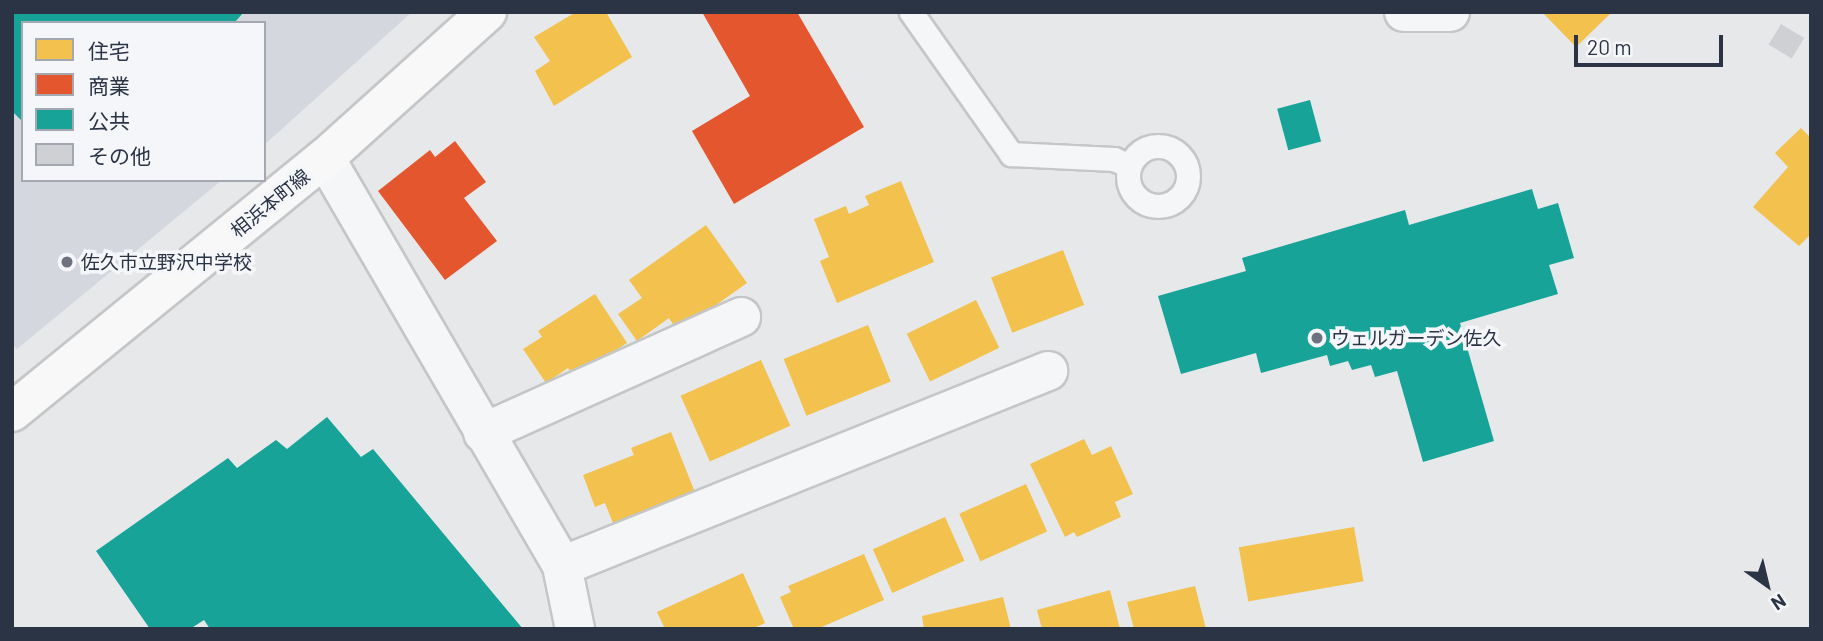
<!DOCTYPE html>
<html>
<head>
<meta charset="utf-8">
<style>
  body { margin:0 }
  #map { position:relative; width:1823px; height:641px; overflow:hidden; background:#e6e8ea; font-family:Barlow,"Noto Sans JP",sans-serif }
  div>[style] { position:absolute }
  .built>* { inset:0; background:#d4d7dd }
  .homes>* { inset:0; background:#f2c14e; transform-origin:0 0 }
  .shops>* { inset:0; background:#e4572e }
  .public>* { inset:0; background:#17a398; transform-origin:0 0 }
  .building>* { inset:0; background:#ced0d3; transform-origin:0 0 }
  .roads { filter:drop-shadow(2px 0 #c4c6c8) drop-shadow(-2px 0 #c4c6c8) drop-shadow(0 2px #c4c6c8) drop-shadow(0 -2px #c4c6c8) }
  .service>* { height:23px; margin:-11.5px; padding:0 11.5px; transform-origin:11.5px; border-radius:11.5px; background:#f5f6f7 }
  .service>.ring { margin:-11.5px; padding:0; box-sizing:content-box; background:none; border:23px solid #f5f6f7; border-radius:50% }
  .minor>* { height:38px; margin:-19px; padding:0 19px; transform-origin:19px; border-radius:19px; background:#f5f6f7 }
  .secondary>* { height:38px; margin:-19px; padding:0 19px; transform-origin:19px; border-radius:19px; background:#f8f8f8 }
  .dots>* { width:19px; height:19px; translate:-50% -50%; box-sizing:border-box; border:4px solid #f4f6f9; border-radius:50% }
  span { translate:-50% -50%; white-space:nowrap; text-align:center; line-height:1.15; -webkit-text-stroke:7px #f4f6f9; paint-order:stroke }
  .street-label { font-size:19px; color:#2b3445 }
  .poi-label { font-size:19px; color:#2b3445 }
  .left { translate:0 -50%; text-align:left }
  .frame { position:absolute; inset:0; border:14px solid #2b3445; pointer-events:none }
  .legend { position:absolute; left:21px; top:21px; width:245px; height:161px; box-sizing:border-box; background:#f4f6f9; border:2px solid #a4a8b1; margin:0; padding:9px 12px; list-style:none; font-size:21px; color:#2b3445 }
  .legend li { display:flex; align-items:center; gap:14px; height:35px }
  .legend b { width:35px; border:2px solid #a4a8b1 }
  .north { position:absolute; left:1732px; top:550px; width:70px; height:70px; -webkit-text-stroke:5px #f4f6f9; paint-order:stroke; rotate:146deg; font-size:19px; font-weight:700; line-height:28px; text-align:center; color:#2b3445 }
  .north::after { content:''; display:block; margin:auto; width:24px; height:32px; background:#2b3445; clip-path:polygon(50% 0,100% 100%,50% 72%,0 100%) }
  .scale { position:absolute; left:1574px; top:35px; width:149px; height:32px; box-sizing:border-box; border:4px solid #2b3445; border-top:0; padding-left:9px; font-size:21px; line-height:24px; white-space:nowrap; color:#2b3445; -webkit-text-stroke:5px #f4f6f9; paint-order:stroke }
</style>
</head>
<body>
<div id="map">
  <div class="built">
    <i style="clip-path:polygon(12px 12px,412px 12px,264px 145px,264px 23px,23px 23px,23px 180px,222px 180px,17px 349px,12px 344px)"></i>
  </div>
  <div class="homes">
    <i style="clip-path:polygon(576px 12px,606px 12px,632px 57px,554px 106px,535px 71px,550px 61px,534px 37px)"></i>
    <i style="clip-path:polygon(1542px 12px,1612px 12px,1576px 47px)"></i>
    <i style="clip-path:polygon(1801px 128px,1811px 138px,1811px 234px,1799px 246px,1753px 207px,1788px 167px,1775px 153px)"></i>
    <i style="clip-path:polygon(901px 181px,934px 262px,837px 303px,820px 261px,829px 257px,814px 219px,846px 206px,849px 214px,869px 205px,865px 196px)"></i>
    <i style="clip-path:polygon(706px 225px,747px 283px,678px 332px,669px 318px,637px 341px,618px 314px,642px 298px,629px 280px)"></i>
    <i style="left:1063px;top:250px;width:59px;height:77px;rotate:69deg"></i>
    <i style="clip-path:polygon(595px 294px,627px 343px,574px 377px,568px 368px,546px 383px,523px 349px,542px 337px,538px 331px)"></i>
    <i style="left:976px;top:300px;width:53px;height:77px;rotate:64deg"></i>
    <i style="left:868px;top:325px;width:61px;height:91px;rotate:68deg"></i>
    <i style="left:761px;top:360px;width:72px;height:88px;rotate:66deg"></i>
    <i style="clip-path:polygon(671px 432px,698px 500px,617px 533px,605px 503px,595px 507px,583px 475px,634px 455px,631px 448px)"></i>
    <i style="clip-path:polygon(1084px 439px,1092px 455px,1111px 446px,1133px 494px,1115px 502px,1121px 517px,1077px 537px,1074px 532px,1065px 537px,1030px 464px)"></i>
    <i style="left:1026px;top:484px;width:52px;height:73px;rotate:66deg"></i>
    <i style="left:945px;top:517px;width:48px;height:79px;rotate:66deg"></i>
    <i style="left:1354px;top:527px;width:55px;height:117px;rotate:80deg"></i>
    <i style="clip-path:polygon(864px 554px,884px 600px,817px 629px,794px 629px,780px 597px,791px 592px,788px 586px)"></i>
    <i style="clip-path:polygon(743px 573px,765px 623px,752px 629px,665px 629px,657px 612px)"></i>
    <i style="clip-path:polygon(1195px 586px,1206px 629px,1134px 629px,1127px 602px)"></i>
    <i style="clip-path:polygon(1110px 590px,1120px 629px,1042px 629px,1037px 610px)"></i>
    <i style="clip-path:polygon(1003px 597px,1011px 629px,924px 629px,922px 616px)"></i>
  </div>
  <div class="shops">
    <i style="clip-path:polygon(702px 12px,797px 12px,864px 127px,734px 204px,692px 131px,750px 96px)"></i>
    <i style="clip-path:polygon(455px 141px,486px 182px,464px 198px,497px 241px,445px 280px,378px 191px,430px 150px,435px 157px)"></i>
  </div>
  <div class="public">
    <i style="clip-path:polygon(12px 12px,244px 12px,234px 23px,23px 23px,23px 122px,12px 111px)"></i>
    <i style="left:1310px;top:100px;width:43px;height:34px;rotate:75deg"></i>
    <i style="clip-path:polygon(1532px 189px,1538px 209px,1558px 203px,1574px 258px,1549px 265px,1558px 294px,1460px 323px,1494px 441px,1423px 462px,1397px 371px,1375px 377px,1371px 365px,1352px 370px,1348px 361px,1330px 366px,1327px 355px,1261px 373px,1256px 353px,1181px 374px,1158px 296px,1246px 271px,1242px 258px,1405px 210px,1409px 225px)"></i>
    <i style="clip-path:polygon(327px 417px,361px 457px,373px 449px,523px 629px,210px 629px,204px 620px,190px 629px,150px 629px,96px 551px,228px 458px,237px 468px,276px 440px,287px 449px)"></i>
  </div>
  <div class="building">
    <i style="left:1781px;top:24px;width:27px;height:24px;rotate:31deg"></i>
  </div>
  <div class="roads">
    <div class="service">
      <i style="left:911px;top:12px;width:174px;rotate:54.8deg"></i>
      <i style="left:1011px;top:154px;width:103px;rotate:2.8deg"></i>
      <i style="left:1114px;top:159px;width:14px;rotate:25deg"></i>
      <i class="ring" style="left:1128px;top:146px;width:37px;height:37px"></i>
    </div>
    <div class="minor">
      <i style="left:1404px;top:12px;width:46px"></i>
      <i style="left:325px;top:158px;width:472px;rotate:59.8deg"></i>
      <i style="left:562px;top:566px;width:64px;rotate:78.3deg"></i>
      <i style="left:483px;top:433px;width:283px;rotate:-24.2deg"></i>
      <i style="left:562px;top:566px;width:524px;rotate:-21.86deg"></i>
    </div>
    <div class="secondary">
      <i style="left:12px;top:412px;width:403px;rotate:-39.1deg"></i>
      <i style="left:325px;top:158px;width:218px;rotate:-42deg"></i>
    </div>
  </div>
  <div class="dots">
    <i style="left:67px;top:262px;background:#6c737f"></i>
    <i style="left:1317px;top:338px;background:#6c737f"></i>
  </div>
  <div class="street-label">
    <span style="left:270px;top:203px;rotate:-39deg">相浜本町線</span>
  </div>
  <div class="poi-label">
    <span class="left" style="left:81px;top:262px">佐久市立野沢中学校</span>
    <span class="left" style="left:1331px;top:338px">ウェルガーデン佐久</span>
  </div>
  <div class="frame"></div>
  <ul class="legend">
  <li><b style="height:19px;background:#f2c14e"></b>住宅</li>
  <li><b style="height:19px;background:#e4572e"></b>商業</li>
  <li><b style="height:19px;background:#17a398"></b>公共</li>
  <li><b style="height:19px;background:#ced0d3"></b>その他</li>
  </ul>
  <div class="north">N</div>
  <div class="scale">20 m</div>
</div>
</body>
</html>
